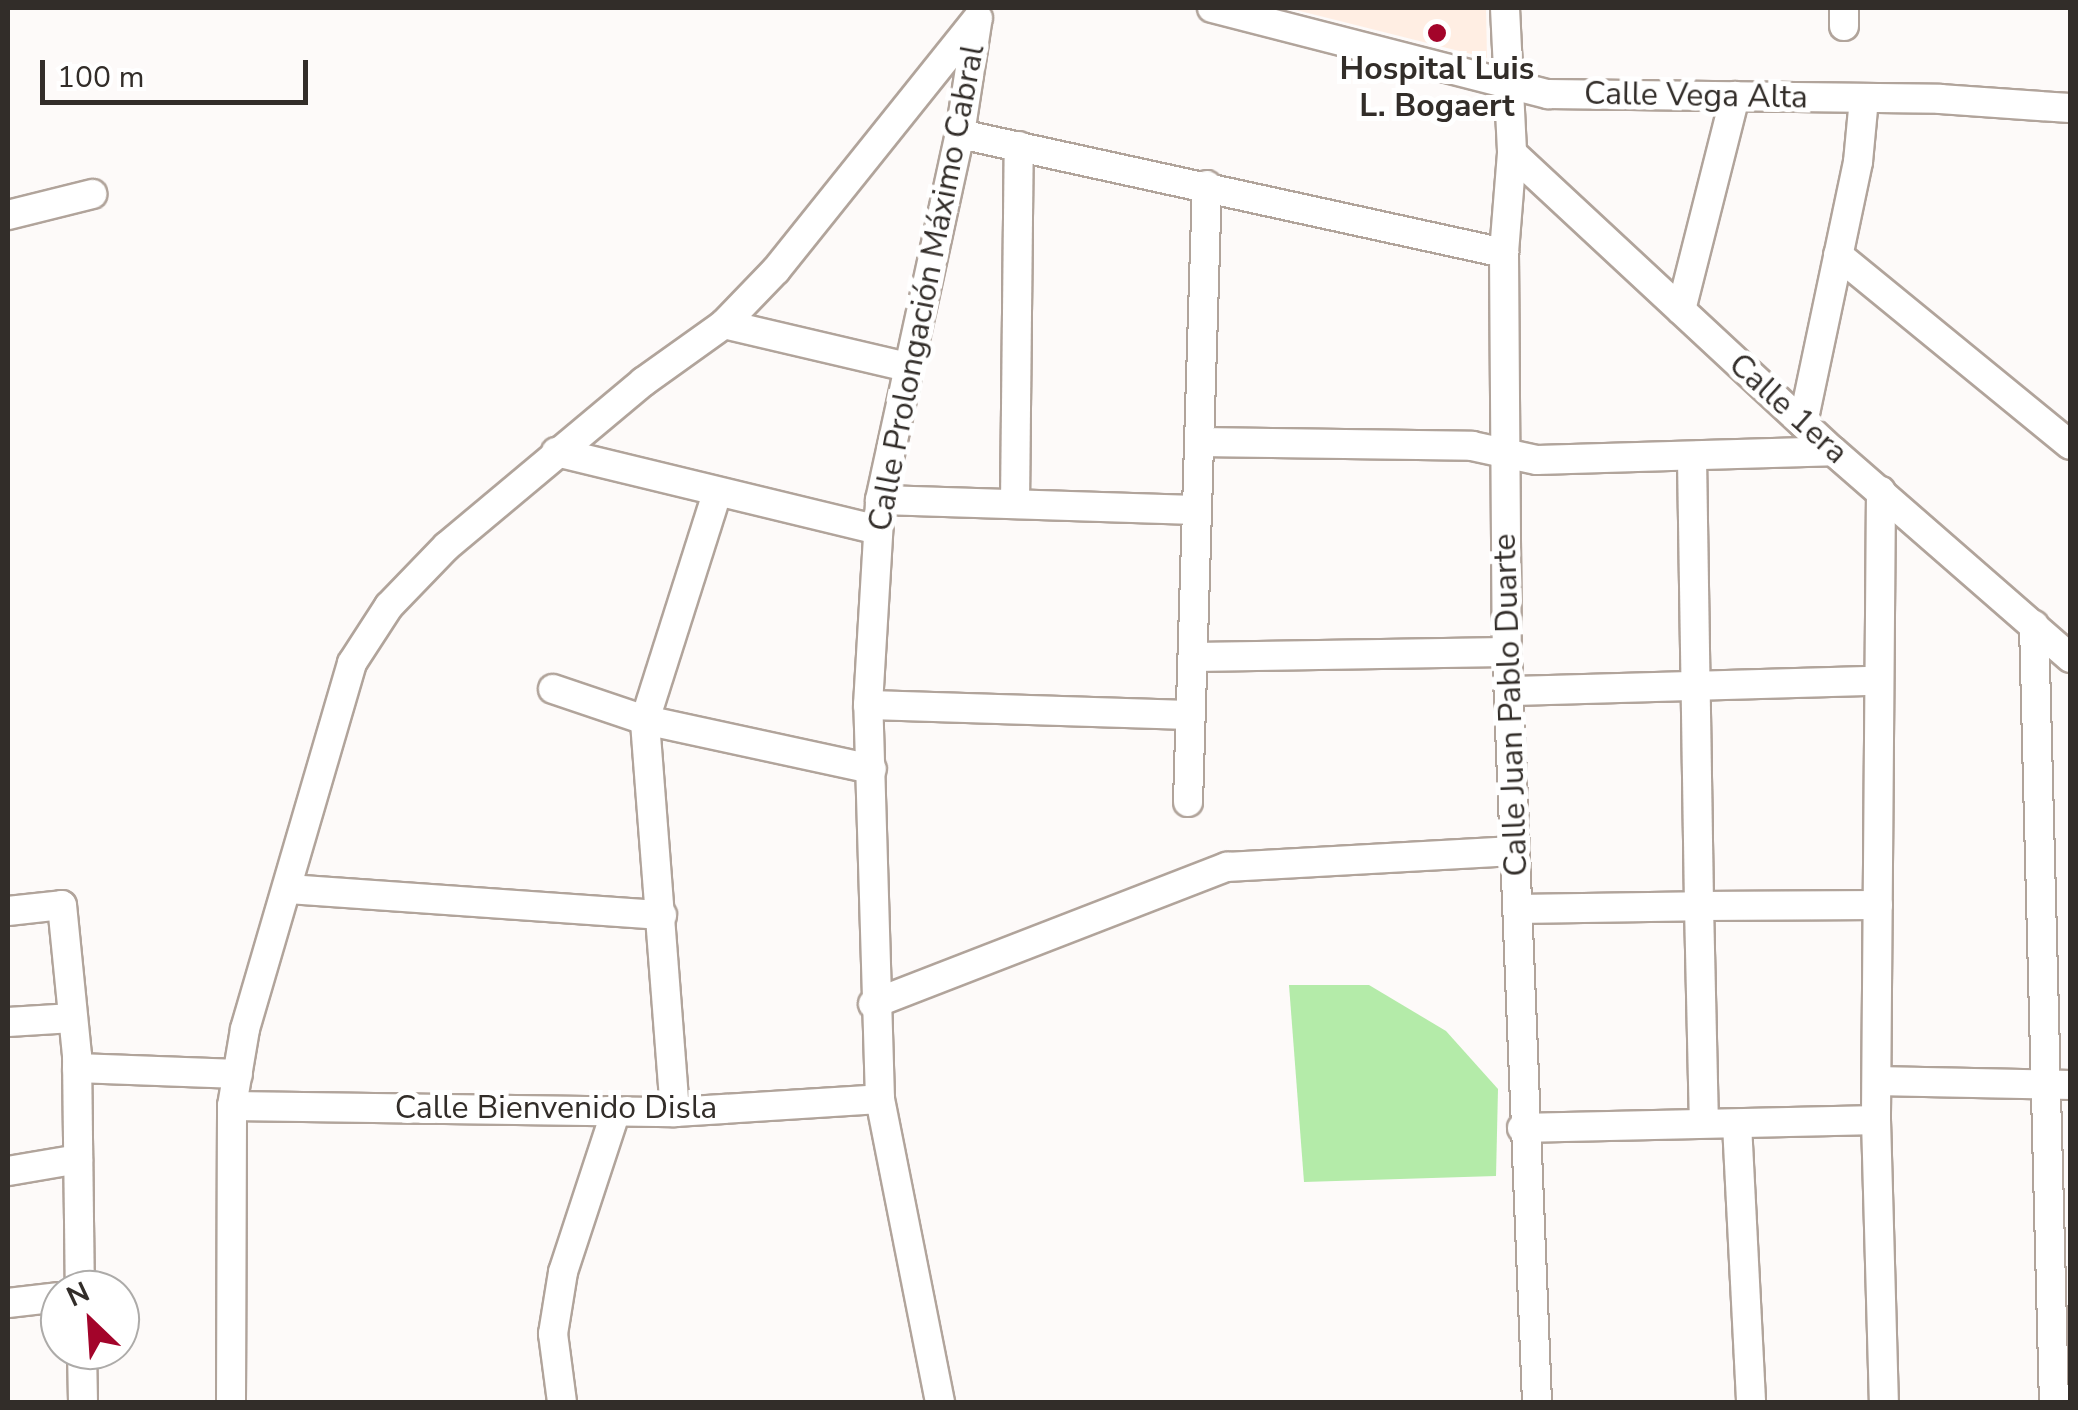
<!DOCTYPE html>
<html>
<head>
<meta charset="utf-8">
<style>
  body { margin:0 }
  #map { position:relative; width:2078px; height:1410px; overflow:hidden; background:#fdfaf9; font-family:"Nunito Sans",sans-serif }
  div>[style] { position:absolute }
  .built>* { inset:0; background:#ffeee3 }
  .green>* { inset:0; background:#b4eba9 }
  .roads { filter:drop-shadow(2px 0 #b1a49b) drop-shadow(-2px 0 #b1a49b) drop-shadow(0 2px #b1a49b) drop-shadow(0 -2px #b1a49b) }
  .minor>* { height:28px; margin:-14px; padding:0 14px; transform-origin:14px; border-radius:14px; background:#fff }
  .dots>* { width:28px; height:28px; translate:-50% -50%; box-sizing:border-box; border:5px solid #fff; border-radius:50% }
  span { translate:-50% -50%; white-space:nowrap; text-align:center; line-height:1.15; -webkit-text-stroke:10px #fff; paint-order:stroke }
  .poi-label { font-size:32px; color:#322d29; font-weight:700 }
  .street-label { font-size:32px; color:#322d29 }
  .frame { position:absolute; inset:0; border:10px solid #322d29; pointer-events:none }
  .north { position:absolute; left:40px; top:1270px; width:100px; height:100px; box-sizing:border-box; background:#fff; border:2px solid #adaba9; border-radius:50%; rotate:335deg; font-size:28px; font-weight:700; line-height:40px; text-align:center; color:#322d29 }
  .north::after { content:''; display:block; margin:auto; width:35px; height:45px; background:#a3042a; clip-path:polygon(50% 0,100% 100%,50% 72%,0 100%) }
  .scale { position:absolute; left:40px; top:60px; width:268px; height:45px; box-sizing:border-box; border:5px solid #322d29; border-top:0; padding-left:12px; font-size:30px; line-height:35px; white-space:nowrap; color:#322d29; -webkit-text-stroke:8px #fff; paint-order:stroke }
</style>
</head>
<body>
<div id="map">
  <div class="built">
    <i style="clip-path:polygon(1288px 8px,1486px 8px,1487px 58px)"></i>
  </div>
  <div class="green">
    <i style="clip-path:polygon(1289px 985px,1369px 985px,1446px 1031px,1498px 1089px,1496px 1176px,1304px 1182px)"></i>
  </div>
  <div class="roads">
    <div class="minor">
      <i style="left:1212px;top:8px;width:347px;rotate:14.4deg"></i>
      <i style="left:1548px;top:94px;width:392px;rotate:0.7deg"></i>
      <i style="left:1940px;top:99px;width:130px;rotate:4deg"></i>
      <i style="left:1505px;top:8px;width:145px;rotate:87.2deg"></i>
      <i style="left:1512px;top:153px;width:100px;rotate:94.6deg"></i>
      <i style="left:1504px;top:253px;width:399px;rotate:89.6deg"></i>
      <i style="left:1507px;top:652px;width:751px;rotate:87.71deg"></i>
      <i style="left:1844px;top:26px;width:18px;rotate:-90deg"></i>
      <i style="left:960px;top:134px;width:557px;rotate:12.34deg"></i>
      <i style="left:1512px;top:153px;width:438px;rotate:42.9deg"></i>
      <i style="left:1833px;top:451px;width:315px;rotate:41.1deg"></i>
      <i style="left:8px;top:215px;width:87px;rotate:-14deg"></i>
      <i style="left:1838px;top:255px;width:300px;rotate:39.3deg"></i>
      <i style="left:1681px;top:310px;width:221px;rotate:-75.8deg"></i>
      <i style="left:724px;top:324px;width:189px;rotate:13.2deg"></i>
      <i style="left:1803px;top:423px;width:267px;rotate:-78.1deg"></i>
      <i style="left:1858px;top:162px;width:64px;rotate:-84.6deg"></i>
      <i style="left:1199px;top:442px;width:273px;rotate:0.8deg"></i>
      <i style="left:1472px;top:446px;width:66px;rotate:12.2deg"></i>
      <i style="left:1537px;top:460px;width:296px;rotate:-1.7deg"></i>
      <i style="left:556px;top:452px;width:331px;rotate:13.6deg"></i>
      <i style="left:1692px;top:458px;width:448px;rotate:89.1deg"></i>
      <i style="left:1699px;top:906px;width:179px;rotate:-0.3deg"></i>
      <i style="left:1881px;top:491px;width:629px;rotate:90.46deg"></i>
      <i style="left:1876px;top:1120px;width:282px;rotate:88.4deg"></i>
      <i style="left:880px;top:500px;width:317px;rotate:1.8deg"></i>
      <i style="left:1015px;top:504px;width:358px;rotate:-89.4deg"></i>
      <i style="left:2034px;top:625px;width:777px;rotate:88.53deg"></i>
      <i style="left:1193px;top:657px;width:314px;rotate:-0.9deg"></i>
      <i style="left:553px;top:689px;width:97px;rotate:18.6deg"></i>
      <i style="left:645px;top:720px;width:232px;rotate:12.2deg"></i>
      <i style="left:1510px;top:691px;width:369px;rotate:-1.6deg"></i>
      <i style="left:868px;top:705px;width:323px;rotate:1.8deg"></i>
      <i style="left:1188px;top:802px;width:617px;rotate:-88.24deg"></i>
      <i style="left:288px;top:889px;width:375px;rotate:4deg"></i>
      <i style="left:1517px;top:909px;width:182px;rotate:-0.9deg"></i>
      <i style="left:1699px;top:906px;width:216px;rotate:88.7deg"></i>
      <i style="left:8px;top:911px;width:54px;rotate:-6.3deg"></i>
      <i style="left:62px;top:905px;width:152px;rotate:84.3deg"></i>
      <i style="left:77px;top:1056px;width:234px;rotate:89.3deg"></i>
      <i style="left:873px;top:1004px;width:380px;rotate:-21.2deg"></i>
      <i style="left:1227px;top:867px;width:287px;rotate:-3.2deg"></i>
      <i style="left:8px;top:1022px;width:65px;rotate:-3.5deg"></i>
      <i style="left:77px;top:1068px;width:161px;rotate:2.1deg"></i>
      <i style="left:1877px;top:1081px;width:193px;rotate:1.2deg"></i>
      <i style="left:232px;top:1106px;width:443px;rotate:0.8deg"></i>
      <i style="left:675px;top:1112px;width:205px;rotate:-3.6deg"></i>
      <i style="left:675px;top:1112px;width:393px;rotate:-94.4deg"></i>
      <i style="left:645px;top:720px;width:235px;rotate:-72.4deg"></i>
      <i style="left:1737px;top:1124px;width:278px;rotate:87.1deg"></i>
      <i style="left:1522px;top:1128px;width:354px;rotate:-1.3deg"></i>
      <i style="left:8px;top:1171px;width:71px;rotate:-9.7deg"></i>
      <i style="left:8px;top:1303px;width:52px;rotate:-6.6deg"></i>
      <i style="left:82px;top:1350px;width:52px;rotate:88.9deg"></i>
      <i style="left:231px;top:1402px;width:296px;rotate:-89.8deg"></i>
      <i style="left:232px;top:1106px;width:78px;rotate:-80.4deg"></i>
      <i style="left:245px;top:1029px;width:381px;rotate:-73.7deg"></i>
      <i style="left:352px;top:663px;width:68px;rotate:-57deg"></i>
      <i style="left:389px;top:606px;width:83px;rotate:-46deg"></i>
      <i style="left:447px;top:546px;width:256px;rotate:-39.9deg"></i>
      <i style="left:643px;top:382px;width:100px;rotate:-35.6deg"></i>
      <i style="left:724px;top:324px;width:75px;rotate:-46.1deg"></i>
      <i style="left:776px;top:270px;width:323px;rotate:-51.3deg"></i>
      <i style="left:562px;top:1402px;width:69px;rotate:-97.5deg"></i>
      <i style="left:553px;top:1334px;width:63px;rotate:-80.8deg"></i>
      <i style="left:563px;top:1272px;width:169px;rotate:-71.8deg"></i>
      <i style="left:940px;top:1402px;width:309px;rotate:-101.2deg"></i>
      <i style="left:880px;top:1099px;width:394px;rotate:-91.7deg"></i>
      <i style="left:868px;top:705px;width:205px;rotate:-86.6deg"></i>
      <i style="left:880px;top:500px;width:375px;rotate:-77.7deg"></i>
      <i style="left:960px;top:134px;width:112px;rotate:-81.3deg"></i>
    </div>
  </div>
  <div class="dots">
    <i style="left:1437px;top:33px;background:#a3042a"></i>
  </div>
  <div class="poi-label">
    <span style="left:1437px;top:88px">Hospital Luis<br>L. Bogaert</span>
  </div>
  <div class="street-label">
    <span style="left:1696px;top:96px;rotate:1deg">Calle Vega Alta</span>
    <span style="left:927px;top:288px;rotate:-79deg">Calle Prolongación Máximo Cabral</span>
    <span style="left:1788px;top:409px;rotate:42deg">Calle 1era</span>
    <span style="left:1511px;top:705px;rotate:-92deg">Calle Juan Pablo Duarte</span>
    <span style="left:556px;top:1108px">Calle Bienvenido Disla</span>
  </div>
  <div class="frame"></div>
  <div class="north">N</div>
  <div class="scale">100 m</div>
</div>
</body>
</html>
